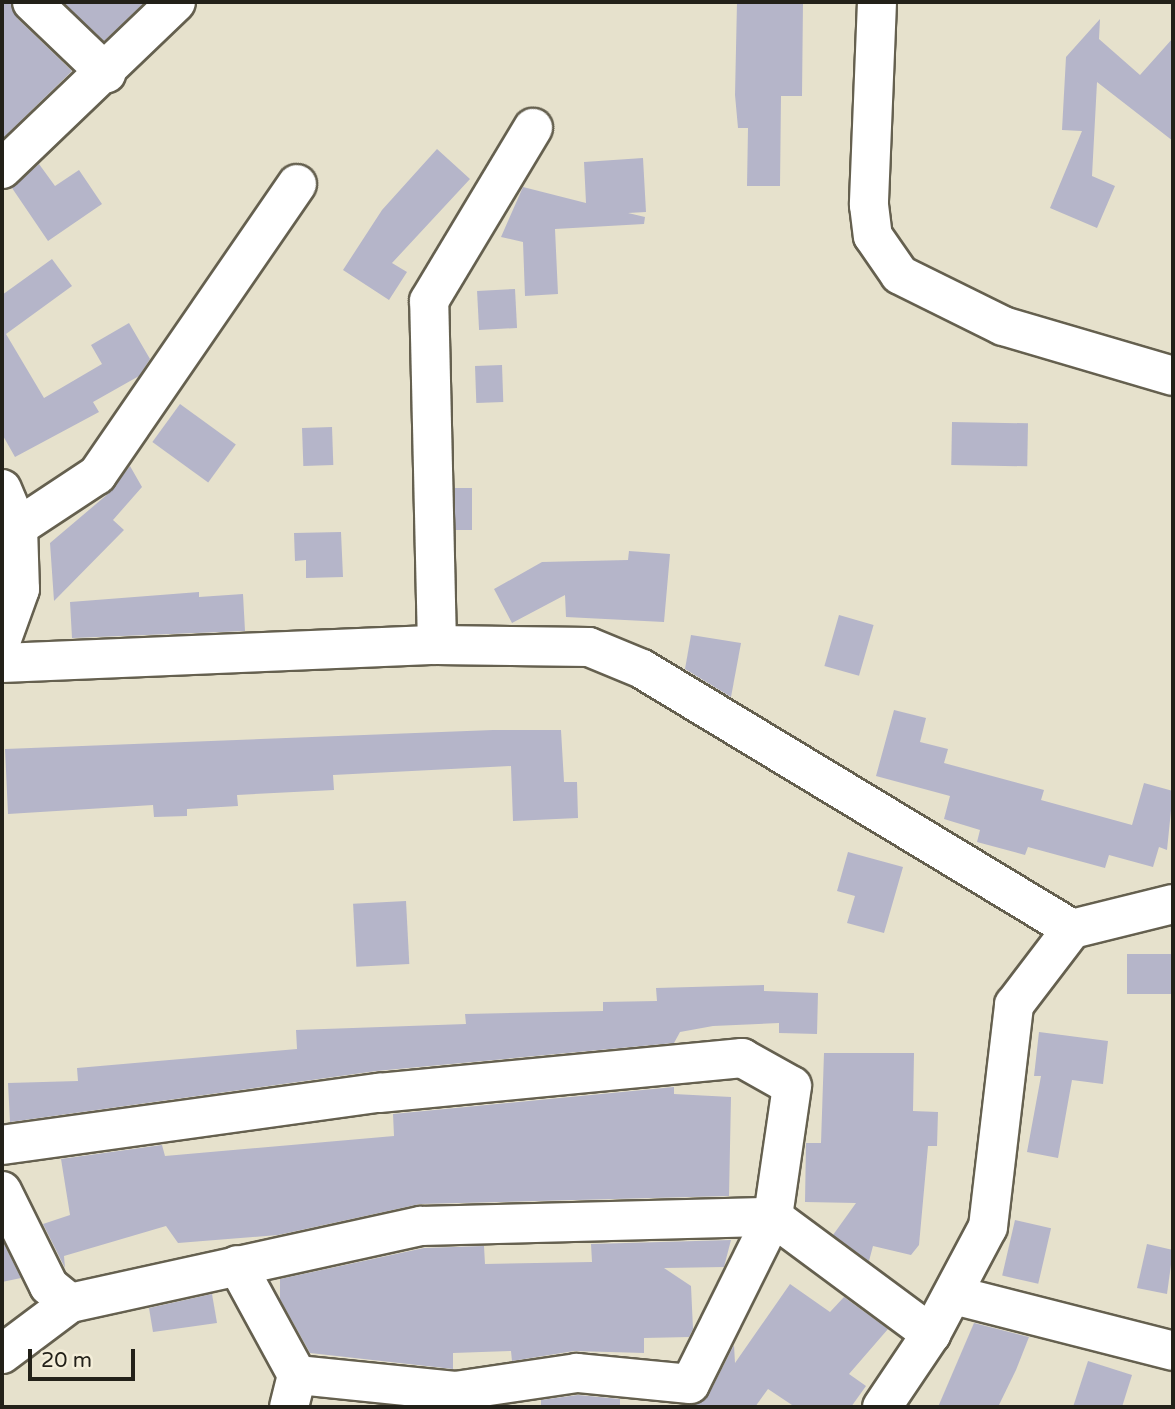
<!DOCTYPE html>
<html>
<head>
<meta charset="utf-8">
<style>
  body { margin:0 }
  #map { position:relative; width:1175px; height:1409px; overflow:hidden; background:#e6e1cc; font-family:"Varela Round",sans-serif }
  div>[style] { position:absolute }
  .building>* { inset:0; background:#b5b5c9; transform-origin:0 0 }
  .roads { filter:drop-shadow(2px 0 #65604f) drop-shadow(-2px 0 #65604f) drop-shadow(0 2px #65604f) drop-shadow(0 -2px #65604f) }
  .minor>* { height:38px; margin:-19px; padding:0 19px; transform-origin:19px; border-radius:19px; background:#fff }
  span { translate:-50% -50%; white-space:nowrap; text-align:center; line-height:1.15; -webkit-text-stroke:5px #f4eed9; paint-order:stroke }
  .frame { position:absolute; inset:0; border:4px solid #232119; pointer-events:none }
  .scale { position:absolute; left:28px; top:1349px; width:107px; height:32px; box-sizing:border-box; border:4px solid #232119; border-top:0; padding-left:9px; font-size:21px; line-height:24px; white-space:nowrap; color:#232119; -webkit-text-stroke:5px #f4eed9; paint-order:stroke }
</style>
</head>
<body>
<div id="map">
  <div class="building">
    <i style="clip-path:polygon(2px 2px,11px 2px,17px 18px,72px 71px,2px 139px)"></i>
    <i style="clip-path:polygon(63px 2px,145px 2px,104px 41px)"></i>
    <i style="clip-path:polygon(737px 2px,803px 2px,802px 96px,781px 96px,780px 186px,747px 186px,748px 128px,738px 128px,735px 95px)"></i>
    <i style="clip-path:polygon(1100px 19px,1099px 39px,1140px 75px,1173px 38px,1173px 141px,1097px 82px,1092px 176px,1115px 186px,1097px 228px,1050px 208px,1082px 131px,1062px 130px,1066px 57px)"></i>
    <i style="clip-path:polygon(437px 149px,470px 179px,392px 263px,407px 272px,389px 300px,343px 270px,382px 210px)"></i>
    <i style="clip-path:polygon(643px 158px,646px 212px,628px 213px,645px 217px,644px 224px,555px 229px,558px 294px,525px 296px,523px 242px,501px 237px,523px 187px,586px 203px,584px 162px)"></i>
    <i style="clip-path:polygon(39px 164px,55px 186px,79px 170px,102px 204px,48px 241px,12px 188px)"></i>
    <i style="clip-path:polygon(52px 259px,72px 286px,6px 334px,44px 398px,102px 364px,91px 345px,129px 323px,150px 359px,139px 376px,93px 402px,99px 412px,15px 457px,2px 434px,2px 295px)"></i>
    <i style="left:515px;top:289px;width:39px;height:38px;rotate:87deg"></i>
    <i style="left:502px;top:365px;width:37px;height:27px;rotate:88deg"></i>
    <i style="left:180px;top:404px;width:69px;height:47px;rotate:36deg"></i>
    <i style="left:952px;top:422px;width:76px;height:43px;rotate:1deg"></i>
    <i style="left:332px;top:427px;width:38px;height:30px;rotate:88deg"></i>
    <i style="clip-path:polygon(130px 466px,142px 487px,113px 520px,124px 530px,54px 601px,50px 543px,109px 493px)"></i>
    <i style="left:455px;top:488px;width:17px;height:42px"></i>
    <i style="clip-path:polygon(341px 532px,343px 577px,306px 578px,306px 560px,295px 561px,294px 533px)"></i>
    <i style="clip-path:polygon(629px 551px,670px 554px,664px 622px,566px 617px,565px 595px,512px 623px,494px 589px,542px 562px,628px 560px)"></i>
    <i style="clip-path:polygon(199px 592px,199px 597px,243px 594px,245px 631px,72px 638px,70px 602px)"></i>
    <i style="left:839px;top:615px;width:36px;height:53px;rotate:16deg"></i>
    <i style="clip-path:polygon(691px 635px,741px 643px,731px 697px,685px 669px)"></i>
    <i style="clip-path:polygon(894px 710px,926px 718px,920px 742px,948px 749px,944px 763px,1044px 790px,1041px 800px,1132px 825px,1144px 783px,1173px 791px,1167px 850px,1159px 847px,1153px 867px,1109px 855px,1105px 868px,1028px 847px,1025px 855px,977px 842px,980px 830px,944px 819px,950px 796px,876px 776px)"></i>
    <i style="clip-path:polygon(493px 730px,561px 730px,564px 782px,577px 782px,578px 818px,513px 821px,511px 766px,333px 775px,334px 790px,237px 795px,238px 806px,187px 809px,187px 816px,154px 817px,153px 805px,8px 814px,5px 749px)"></i>
    <i style="clip-path:polygon(848px 852px,903px 867px,884px 933px,847px 923px,855px 896px,837px 891px)"></i>
    <i style="left:406px;top:901px;width:63px;height:53px;rotate:87deg"></i>
    <i style="left:1127px;top:954px;width:46px;height:40px"></i>
    <i style="clip-path:polygon(764px 985px,764px 991px,818px 993px,817px 1034px,779px 1033px,779px 1023px,713px 1026px,680px 1032px,674px 1043px,376px 1071px,10px 1122px,8px 1083px,78px 1081px,77px 1068px,297px 1049px,296px 1030px,466px 1024px,465px 1014px,603px 1011px,603px 1002px,657px 1001px,656px 988px)"></i>
    <i style="clip-path:polygon(1039px 1032px,1108px 1041px,1103px 1084px,1072px 1080px,1058px 1158px,1027px 1152px,1041px 1076px,1034px 1076px)"></i>
    <i style="clip-path:polygon(824px 1053px,914px 1053px,913px 1111px,938px 1112px,937px 1146px,928px 1146px,919px 1245px,911px 1255px,873px 1246px,869px 1261px,833px 1235px,856px 1203px,805px 1202px,806px 1143px,821px 1143px)"></i>
    <i style="clip-path:polygon(674px 1087px,674px 1094px,731px 1097px,729px 1196px,420px 1204px,278px 1235px,178px 1243px,166px 1226px,64px 1256px,65px 1268px,43px 1224px,70px 1215px,61px 1159px,162px 1145px,165px 1156px,394px 1136px,393px 1114px)"></i>
    <i style="left:1015px;top:1220px;width:37px;height:57px;rotate:13deg"></i>
    <i style="clip-path:polygon(2px 1240px,21px 1278px,2px 1282px)"></i>
    <i style="clip-path:polygon(731px 1240px,724px 1267px,664px 1268px,691px 1286px,693px 1329px,689px 1337px,644px 1338px,644px 1353px,574px 1351px,512px 1361px,511px 1351px,453px 1353px,453px 1369px,310px 1353px,280px 1299px,280px 1279px,424px 1248px,484px 1246px,485px 1264px,592px 1262px,591px 1244px)"></i>
    <i style="clip-path:polygon(1147px 1244px,1173px 1250px,1167px 1294px,1137px 1288px)"></i>
    <i style="clip-path:polygon(790px 1284px,830px 1312px,844px 1297px,888px 1329px,849px 1374px,866px 1386px,851px 1407px,795px 1407px,768px 1389px,755px 1407px,691px 1407px,709px 1394px,734px 1345px,735px 1363px)"></i>
    <i style="clip-path:polygon(212px 1294px,217px 1323px,153px 1332px,149px 1308px)"></i>
    <i style="clip-path:polygon(974px 1323px,1029px 1337px,1016px 1370px,998px 1407px,938px 1407px)"></i>
    <i style="clip-path:polygon(1088px 1361px,1132px 1375px,1122px 1407px,1073px 1407px)"></i>
    <i style="clip-path:polygon(578px 1395px,620px 1399px,620px 1407px,541px 1407px,541px 1400px)"></i>
  </div>
  <div class="roads">
    <div class="minor">
      <i style="left:32px;top:2px;width:103px;rotate:43.8deg"></i>
      <i style="left:877px;top:2px;width:203px;rotate:92.3deg"></i>
      <i style="left:869px;top:205px;width:31px;rotate:83deg"></i>
      <i style="left:873px;top:236px;width:47px;rotate:55.3deg"></i>
      <i style="left:900px;top:275px;width:115px;rotate:26.3deg"></i>
      <i style="left:1003px;top:326px;width:177px;rotate:16.4deg"></i>
      <i style="left:2px;top:169px;width:241px;rotate:-43.8deg"></i>
      <i style="left:2px;top:489px;width:41px;rotate:67.2deg"></i>
      <i style="left:18px;top:527px;width:62px;rotate:88.2deg"></i>
      <i style="left:20px;top:589px;width:53px;rotate:109.8deg"></i>
      <i style="left:18px;top:527px;width:95px;rotate:-33.4deg"></i>
      <i style="left:97px;top:475px;width:353px;rotate:-55.5deg"></i>
      <i style="left:437px;top:645px;width:344px;rotate:-91.3deg"></i>
      <i style="left:429px;top:301px;width:202px;rotate:-59deg"></i>
      <i style="left:2px;top:663px;width:435px;rotate:-2.4deg"></i>
      <i style="left:437px;top:645px;width:152px;rotate:0.8deg"></i>
      <i style="left:589px;top:647px;width:57px;rotate:22.5deg"></i>
      <i style="left:642px;top:669px;width:502px;rotate:31.16deg"></i>
      <i style="left:2px;top:1145px;width:381px;rotate:-7.9deg"></i>
      <i style="left:379px;top:1093px;width:365px;rotate:-5.5deg"></i>
      <i style="left:742px;top:1058px;width:57px;rotate:29.2deg"></i>
      <i style="left:792px;top:1086px;width:132px;rotate:98.3deg"></i>
      <i style="left:773px;top:1217px;width:186px;rotate:116.4deg"></i>
      <i style="left:690px;top:1384px;width:114px;rotate:-174.4deg"></i>
      <i style="left:577px;top:1373px;width:123px;rotate:171.6deg"></i>
      <i style="left:455px;top:1391px;width:159px;rotate:-174.2deg"></i>
      <i style="left:297px;top:1375px;width:125px;rotate:-118.6deg"></i>
      <i style="left:2px;top:1191px;width:106px;rotate:63.7deg"></i>
      <i style="left:49px;top:1286px;width:27px;rotate:39deg"></i>
      <i style="left:954px;top:1295px;width:226px;rotate:14.3deg"></i>
      <i style="left:2px;top:1354px;width:85px;rotate:-36.9deg"></i>
      <i style="left:70px;top:1303px;width:359px;rotate:-12.4deg"></i>
      <i style="left:421px;top:1226px;width:352px;rotate:-1.5deg"></i>
      <i style="left:773px;top:1217px;width:197px;rotate:36.5deg"></i>
      <i style="left:289px;top:1407px;width:33px;rotate:-76deg"></i>
      <i style="left:882px;top:1407px;width:88px;rotate:-56.1deg"></i>
      <i style="left:931px;top:1334px;width:121px;rotate:-62deg"></i>
      <i style="left:988px;top:1227px;width:224px;rotate:-83.3deg"></i>
      <i style="left:1014px;top:1005px;width:96px;rotate:-52.7deg"></i>
      <i style="left:1072px;top:929px;width:104px;rotate:-13.9deg"></i>
    </div>
  </div>
  <div class="frame"></div>
  <div class="scale">20 m</div>
</div>
</body>
</html>
